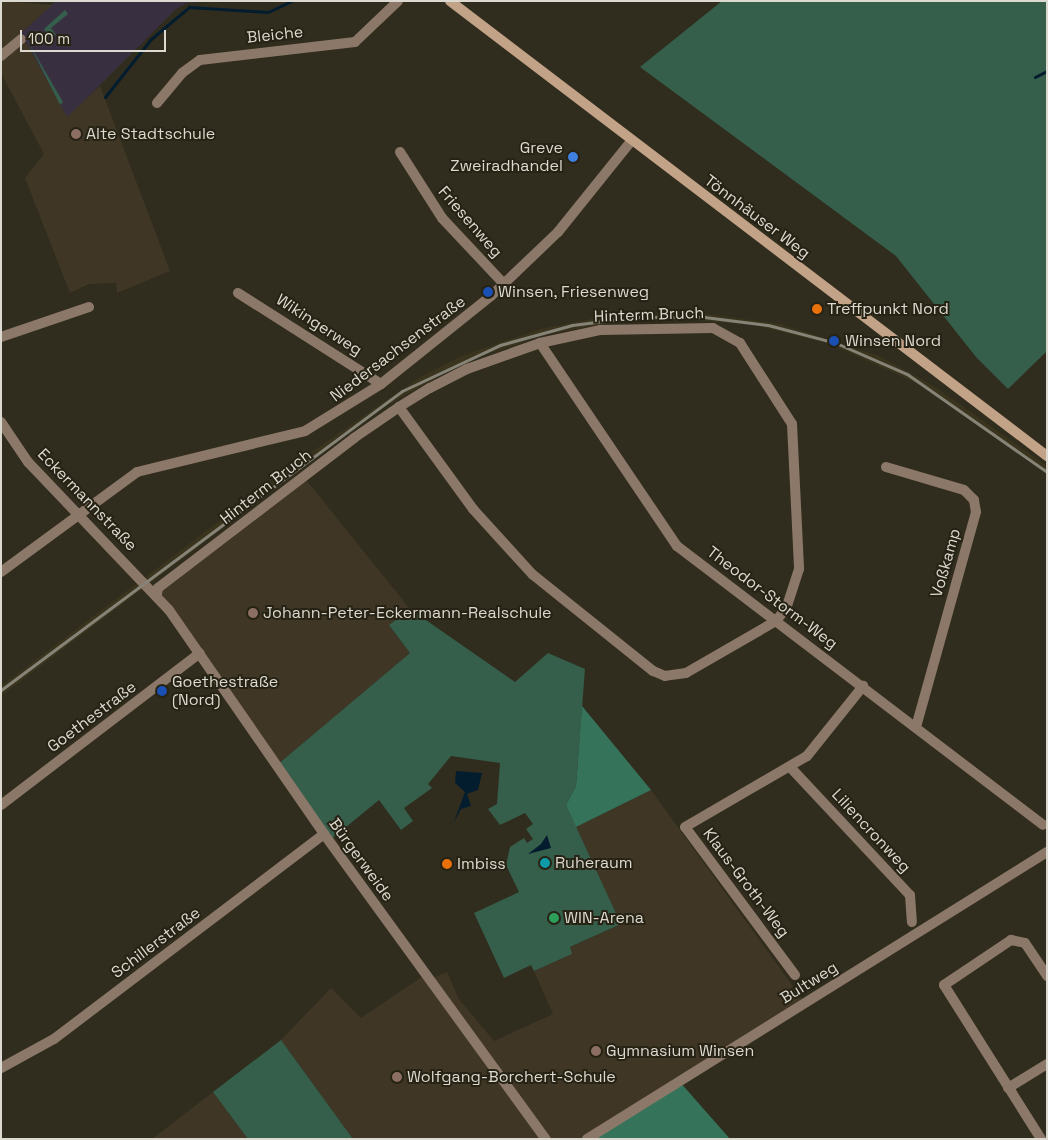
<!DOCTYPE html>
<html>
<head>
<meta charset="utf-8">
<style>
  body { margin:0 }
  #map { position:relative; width:1048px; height:1140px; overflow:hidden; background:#302d1e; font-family:"Space Grotesk",sans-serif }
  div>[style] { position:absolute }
  .commercial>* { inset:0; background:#383040 }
  .built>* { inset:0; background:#3a341e }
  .education>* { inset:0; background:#3f3625 }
  .green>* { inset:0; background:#355e4b }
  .forest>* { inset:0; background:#35745a }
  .water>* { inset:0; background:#031d2f }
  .stream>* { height:3px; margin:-1.5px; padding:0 1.5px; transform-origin:1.5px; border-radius:1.5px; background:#031d2f }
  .minor>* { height:10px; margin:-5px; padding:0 5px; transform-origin:5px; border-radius:5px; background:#8c7868 }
  .secondary>* { height:10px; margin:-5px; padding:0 5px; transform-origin:5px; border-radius:5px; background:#c3a388 }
  .rail>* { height:3px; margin:-1.5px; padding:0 1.5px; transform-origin:1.5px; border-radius:1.5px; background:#868377 }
  .dots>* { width:14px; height:14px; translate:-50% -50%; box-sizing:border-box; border:2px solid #272314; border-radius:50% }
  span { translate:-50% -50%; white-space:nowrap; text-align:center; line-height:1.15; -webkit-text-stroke:4px #272314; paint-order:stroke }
  .street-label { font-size:16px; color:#dcd9d0 }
  .poi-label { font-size:16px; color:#dcd9d0 }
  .left { translate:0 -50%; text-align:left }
  .right { translate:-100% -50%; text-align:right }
  .frame { position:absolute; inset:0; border:2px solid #dcd9d0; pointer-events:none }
  .scale { position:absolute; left:20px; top:30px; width:146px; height:22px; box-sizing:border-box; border:2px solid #dcd9d0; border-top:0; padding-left:6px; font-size:15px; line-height:18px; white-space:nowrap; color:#dcd9d0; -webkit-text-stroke:4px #272314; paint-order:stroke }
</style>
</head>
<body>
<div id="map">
  <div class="commercial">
    <i style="clip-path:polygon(56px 1px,217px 1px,186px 3px,176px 9px,67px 118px,21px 33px)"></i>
  </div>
  <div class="built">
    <i style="clip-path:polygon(700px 313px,781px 324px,879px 356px,937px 388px,1047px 466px,1047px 474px,923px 386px,830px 344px,754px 325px,695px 320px,623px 321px,547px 334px,464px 362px,379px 410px,1px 696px,1px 686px,303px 458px,420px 377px,461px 356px,540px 329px,607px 316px)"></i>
  </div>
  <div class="education">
    <i style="clip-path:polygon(1px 1px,52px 5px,21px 33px,67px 117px,100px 86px,170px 271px,117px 293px,116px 283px,89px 284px,70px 293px,25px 178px,44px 154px,1px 73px)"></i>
    <i style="clip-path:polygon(303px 476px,410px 609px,389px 625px,410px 653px,277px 765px,157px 594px)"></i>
    <i style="clip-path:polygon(651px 790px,805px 1003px,587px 1139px,353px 1139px,281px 1040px,331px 988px,361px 1018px,426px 974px,430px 979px,447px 972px,459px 999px,494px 1041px,553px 1014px,534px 971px,572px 954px,569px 948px,621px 924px,576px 827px)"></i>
    <i style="clip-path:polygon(213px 1092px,248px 1139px,152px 1139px)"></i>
  </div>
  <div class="green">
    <i style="clip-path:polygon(722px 1px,1047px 1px,1047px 351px,1008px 389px,976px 357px,896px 256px,640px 67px)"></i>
    <i style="clip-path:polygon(65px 10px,68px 14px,51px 28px,56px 35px,49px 37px,44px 29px)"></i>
    <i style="clip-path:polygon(27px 40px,63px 102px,60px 105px)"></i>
    <i style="clip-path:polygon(410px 609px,515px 682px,548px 653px,585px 669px,576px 786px,566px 805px,621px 924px,570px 947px,572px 954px,534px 971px,531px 965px,504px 978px,474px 913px,519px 892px,506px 865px,510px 847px,524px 838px,527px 843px,533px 839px,526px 829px,533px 824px,525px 813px,500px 825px,488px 809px,497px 804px,500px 763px,451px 756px,428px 784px,432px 788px,404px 808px,413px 821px,401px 830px,379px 800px,329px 841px,277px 765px,410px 653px,389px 625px)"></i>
    <i style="clip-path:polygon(281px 1040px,353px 1139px,248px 1139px,213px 1092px)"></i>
  </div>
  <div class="forest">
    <i style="clip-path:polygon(582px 706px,651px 790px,576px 827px,566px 805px,576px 786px)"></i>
    <i style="clip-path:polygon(679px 1081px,730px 1139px,587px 1139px)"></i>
  </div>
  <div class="water">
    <i style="clip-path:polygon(456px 771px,482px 773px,478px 790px,467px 794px,471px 806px,461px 809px,454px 822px,465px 792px,455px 783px)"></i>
    <i style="clip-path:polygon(547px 835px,551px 848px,528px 854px,541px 844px)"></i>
  </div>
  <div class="stream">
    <i style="left:1035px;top:77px;width:13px;rotate:-27deg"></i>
    <i style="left:105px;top:97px;width:74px;rotate:-51.6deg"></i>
    <i style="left:151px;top:39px;width:50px;rotate:-40.1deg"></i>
    <i style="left:189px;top:7px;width:79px;rotate:3.6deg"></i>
    <i style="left:268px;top:12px;width:26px;rotate:-25deg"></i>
  </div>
  <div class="minor">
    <i style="left:1px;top:56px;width:26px;rotate:-40deg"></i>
    <i style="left:157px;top:103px;width:39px;rotate:-50deg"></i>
    <i style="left:182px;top:73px;width:22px;rotate:-36deg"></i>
    <i style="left:200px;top:60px;width:156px;rotate:-6.6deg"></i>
    <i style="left:355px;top:42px;width:59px;rotate:-43.6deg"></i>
    <i style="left:400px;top:152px;width:78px;rotate:57.5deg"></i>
    <i style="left:442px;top:218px;width:91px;rotate:46.8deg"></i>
    <i style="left:238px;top:293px;width:169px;rotate:32.5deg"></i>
    <i style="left:1px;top:337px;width:93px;rotate:-18.8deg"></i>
    <i style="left:540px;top:343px;width:245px;rotate:56deg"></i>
    <i style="left:677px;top:546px;width:460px;rotate:37.3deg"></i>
    <i style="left:1px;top:422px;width:48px;rotate:56deg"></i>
    <i style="left:28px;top:462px;width:204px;rotate:46.4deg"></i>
    <i style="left:169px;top:610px;width:272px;rotate:55.3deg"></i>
    <i style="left:324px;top:834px;width:377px;rotate:54deg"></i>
    <i style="left:886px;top:467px;width:81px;rotate:16.4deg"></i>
    <i style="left:964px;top:490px;width:14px;rotate:45deg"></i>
    <i style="left:974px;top:500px;width:12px;rotate:81deg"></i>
    <i style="left:976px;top:512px;width:223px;rotate:105.6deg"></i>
    <i style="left:1px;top:572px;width:169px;rotate:-36.3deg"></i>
    <i style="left:137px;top:472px;width:173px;rotate:-13.7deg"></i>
    <i style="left:305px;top:431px;width:89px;rotate:-31.7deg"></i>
    <i style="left:381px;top:384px;width:141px;rotate:-38.7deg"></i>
    <i style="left:491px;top:296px;width:93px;rotate:-43.7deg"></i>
    <i style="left:558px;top:232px;width:118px;rotate:-51.2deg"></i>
    <i style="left:157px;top:594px;width:6px;rotate:-81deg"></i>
    <i style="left:158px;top:588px;width:247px;rotate:-37.4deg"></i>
    <i style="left:354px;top:438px;width:55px;rotate:-34.6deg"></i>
    <i style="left:399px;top:407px;width:36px;rotate:-32deg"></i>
    <i style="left:430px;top:388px;width:42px;rotate:-27.2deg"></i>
    <i style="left:467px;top:369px;width:77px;rotate:-19.6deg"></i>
    <i style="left:540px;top:343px;width:61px;rotate:-12.2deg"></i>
    <i style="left:600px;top:330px;width:113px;rotate:-1deg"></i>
    <i style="left:713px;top:328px;width:31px;rotate:29deg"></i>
    <i style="left:740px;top:343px;width:96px;rotate:57.3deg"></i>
    <i style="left:792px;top:424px;width:145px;rotate:87.2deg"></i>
    <i style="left:799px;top:569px;width:40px;rotate:108deg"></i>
    <i style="left:787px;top:607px;width:18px;rotate:128deg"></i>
    <i style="left:776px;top:621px;width:104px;rotate:150deg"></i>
    <i style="left:686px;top:673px;width:21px;rotate:172deg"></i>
    <i style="left:665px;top:676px;width:13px;rotate:-157deg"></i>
    <i style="left:653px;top:671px;width:154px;rotate:-141.3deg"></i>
    <i style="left:533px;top:575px;width:89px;rotate:-132.3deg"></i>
    <i style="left:473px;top:509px;width:126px;rotate:-126deg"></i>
    <i style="left:791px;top:768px;width:174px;rotate:46.9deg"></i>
    <i style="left:910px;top:895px;width:27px;rotate:86deg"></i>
    <i style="left:1px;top:805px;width:250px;rotate:-37.4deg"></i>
    <i style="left:795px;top:975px;width:184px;rotate:-126.6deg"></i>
    <i style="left:685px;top:827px;width:141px;rotate:-30.2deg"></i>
    <i style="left:807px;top:756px;width:90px;rotate:-51.3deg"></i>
    <i style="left:1px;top:1068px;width:60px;rotate:-28.7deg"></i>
    <i style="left:54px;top:1039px;width:339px;rotate:-37.2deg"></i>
    <i style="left:1008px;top:1088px;width:46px;rotate:-31.6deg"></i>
    <i style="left:587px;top:1139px;width:542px;rotate:-31.96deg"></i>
    <i style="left:1041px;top:1139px;width:182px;rotate:-122.2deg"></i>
    <i style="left:944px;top:985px;width:81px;rotate:-33.9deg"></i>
    <i style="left:1011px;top:940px;width:14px;rotate:12deg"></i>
    <i style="left:1025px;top:943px;width:40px;rotate:56deg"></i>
  </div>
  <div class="secondary">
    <i style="left:450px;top:1px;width:751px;rotate:37.31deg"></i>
  </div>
  <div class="rail">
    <i style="left:1px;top:690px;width:500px;rotate:-36.71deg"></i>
    <i style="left:402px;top:391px;width:108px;rotate:-25.1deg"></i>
    <i style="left:500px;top:345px;width:75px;rotate:-15.5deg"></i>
    <i style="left:572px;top:325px;width:65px;rotate:-7deg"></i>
    <i style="left:637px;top:317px;width:67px"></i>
    <i style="left:704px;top:317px;width:64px;rotate:7.1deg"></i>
    <i style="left:768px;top:325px;width:70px;rotate:14.8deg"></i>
    <i style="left:836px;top:343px;width:77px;rotate:23.6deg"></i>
    <i style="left:907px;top:374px;width:171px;rotate:35deg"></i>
  </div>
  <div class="dots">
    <i style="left:76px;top:134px;background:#8d6e63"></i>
    <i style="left:573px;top:157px;background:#3f7fe0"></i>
    <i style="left:488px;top:292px;background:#1a4fb4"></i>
    <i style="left:817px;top:309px;background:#e8710a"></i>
    <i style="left:834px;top:341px;background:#1a4fb4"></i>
    <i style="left:253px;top:613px;background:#8d6e63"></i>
    <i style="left:162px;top:691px;background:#1a4fb4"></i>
    <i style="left:545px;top:863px;background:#0f9aa8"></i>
    <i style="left:447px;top:864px;background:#e8710a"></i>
    <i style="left:554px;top:918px;background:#2e9e5b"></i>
    <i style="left:596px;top:1051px;background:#8d6e63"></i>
    <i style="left:397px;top:1077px;background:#8d6e63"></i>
  </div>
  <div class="street-label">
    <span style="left:275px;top:35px;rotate:-6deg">Bleiche</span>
    <span style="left:757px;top:217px;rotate:37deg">Tönnhäuser Weg</span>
    <span style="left:470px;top:222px;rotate:49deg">Friesenweg</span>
    <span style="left:649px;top:315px;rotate:-2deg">Hinterm Bruch</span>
    <span style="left:319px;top:325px;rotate:33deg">Wikingerweg</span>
    <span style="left:398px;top:349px;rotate:-37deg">Niedersachsenstraße</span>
    <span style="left:266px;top:487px;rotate:-38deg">Hinterm Bruch</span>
    <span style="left:87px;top:500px;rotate:46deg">Eckermannstraße</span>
    <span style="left:946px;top:563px;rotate:-74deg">Voßkamp</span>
    <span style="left:772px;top:598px;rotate:37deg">Theodor-Storm-Weg</span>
    <span style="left:92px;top:717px;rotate:-37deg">Goethestraße</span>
    <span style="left:871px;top:831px;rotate:47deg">Liliencronweg</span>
    <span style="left:361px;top:860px;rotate:54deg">Bürgerweide</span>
    <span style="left:746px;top:883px;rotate:53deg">Klaus-Groth-Weg</span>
    <span style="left:156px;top:943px;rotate:-37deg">Schillerstraße</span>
    <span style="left:809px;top:983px;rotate:-32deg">Bultweg</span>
  </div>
  <div class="poi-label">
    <span class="left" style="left:86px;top:134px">Alte Stadtschule</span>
    <span class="right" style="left:563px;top:157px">Greve<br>Zweiradhandel</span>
    <span class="left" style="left:498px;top:292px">Winsen, Friesenweg</span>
    <span class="left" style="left:827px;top:309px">Treffpunkt Nord</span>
    <span class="left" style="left:845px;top:341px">Winsen Nord</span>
    <span class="left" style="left:263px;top:613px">Johann-Peter-Eckermann-Realschule</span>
    <span class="left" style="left:172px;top:691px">Goethestraße<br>(Nord)</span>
    <span class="left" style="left:555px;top:863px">Ruheraum</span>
    <span class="left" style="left:457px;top:864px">Imbiss</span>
    <span class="left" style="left:564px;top:918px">WIN-Arena</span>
    <span class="left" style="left:606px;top:1051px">Gymnasium Winsen</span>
    <span class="left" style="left:407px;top:1077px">Wolfgang-Borchert-Schule</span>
  </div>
  <div class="frame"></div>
  <div class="scale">100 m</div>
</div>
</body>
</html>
